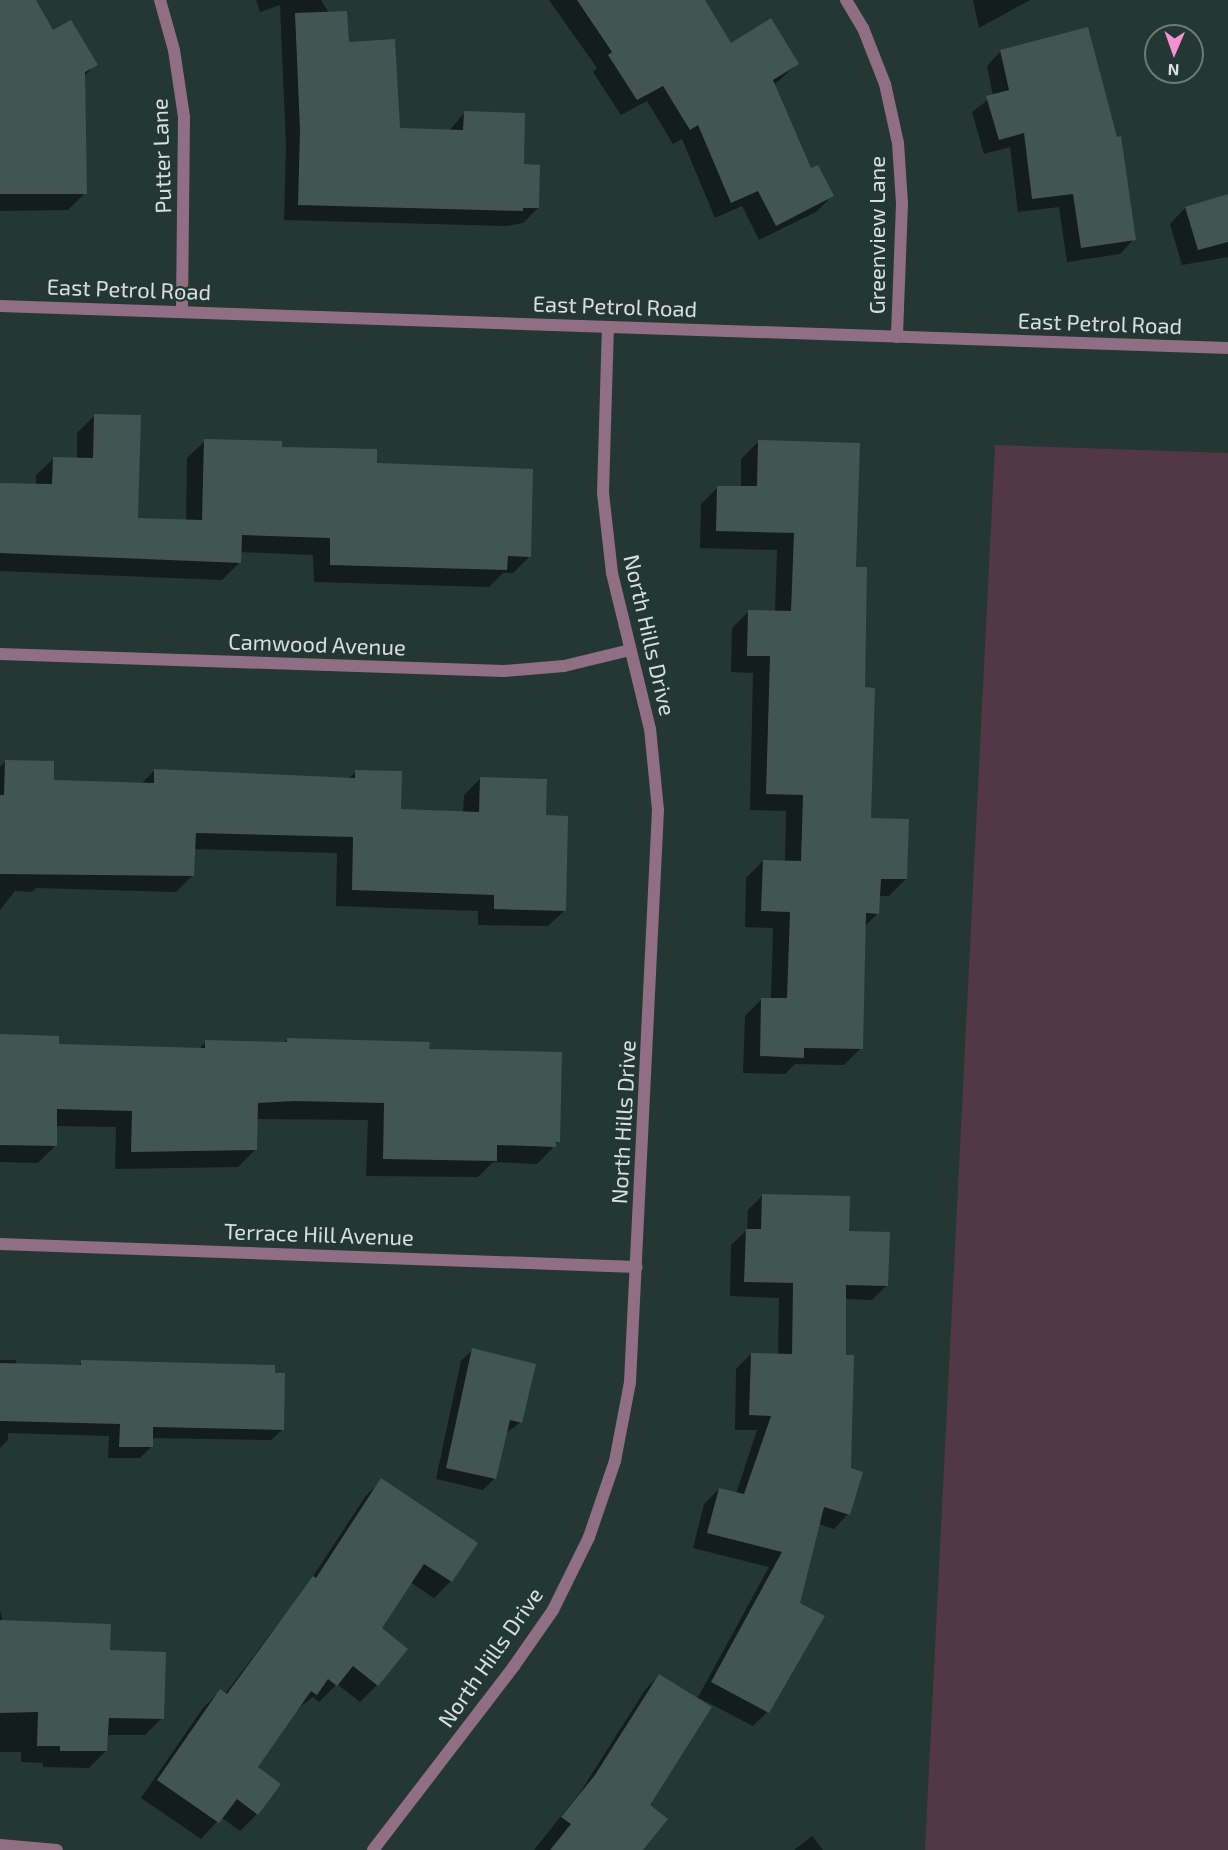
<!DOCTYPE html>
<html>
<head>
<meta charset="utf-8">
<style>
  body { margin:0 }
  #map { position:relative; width:1228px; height:1850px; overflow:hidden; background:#243733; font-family:"Exo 2",sans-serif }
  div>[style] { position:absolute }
  .green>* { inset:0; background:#513748 }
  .shadow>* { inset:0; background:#0007 }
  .building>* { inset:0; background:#425552 }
  .minor>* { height:12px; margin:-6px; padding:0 6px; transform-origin:6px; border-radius:6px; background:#906f84 }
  span { translate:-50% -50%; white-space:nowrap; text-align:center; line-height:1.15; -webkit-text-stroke:4.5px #243733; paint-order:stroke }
  .street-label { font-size:22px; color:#d6e1df }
  .north { position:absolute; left:1144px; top:24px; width:60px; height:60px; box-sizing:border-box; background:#243733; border:2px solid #6b7b78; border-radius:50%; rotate:182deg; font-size:16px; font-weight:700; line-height:24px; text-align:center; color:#d6e1df }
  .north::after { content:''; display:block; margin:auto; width:21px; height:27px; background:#f491d3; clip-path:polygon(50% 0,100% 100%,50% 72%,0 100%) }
</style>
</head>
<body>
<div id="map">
  <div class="green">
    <i style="clip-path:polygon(995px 445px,1228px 453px,1228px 1850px,925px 1850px)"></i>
  </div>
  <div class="shadow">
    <i style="clip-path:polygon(0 0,23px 0,53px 32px,96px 64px,84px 76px,85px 193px,68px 210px,0 211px)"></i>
    <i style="clip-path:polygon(256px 0,321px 0,398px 130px,449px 131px,464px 113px,523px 166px,538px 208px,523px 223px,506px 226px,284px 220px,286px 146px,280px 5px,260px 12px)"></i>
    <i style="clip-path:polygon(549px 0,703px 0,730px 45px,797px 64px,774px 85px,810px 170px,832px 196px,816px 212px,759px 240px,742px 206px,715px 218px,682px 139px,673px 144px,647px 101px,621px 115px,593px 72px,597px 68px)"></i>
    <i style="clip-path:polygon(973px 0,1030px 0,979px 28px)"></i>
    <i style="clip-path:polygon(1001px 51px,1116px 139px,1134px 239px,1120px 254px,1067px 262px,1059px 207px,1018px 212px,1010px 147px,984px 154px,972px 112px,993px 96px,987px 66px)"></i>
    <i style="clip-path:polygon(1228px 195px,1228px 257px,1182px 265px,1170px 224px,1185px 208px)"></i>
    <i style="clip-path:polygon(94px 416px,136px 520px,186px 521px,187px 458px,205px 441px,375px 464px,530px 556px,513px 573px,503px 573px,489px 587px,314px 582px,313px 555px,239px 552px,239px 563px,222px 580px,0 571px,0 485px,36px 485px,36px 475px,54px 458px,77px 459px,77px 433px)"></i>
    <i style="clip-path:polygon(758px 442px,854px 568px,869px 819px,906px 879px,889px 896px,879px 896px,878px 913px,864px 927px,861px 1048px,844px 1065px,795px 1064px,785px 1074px,743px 1073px,745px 1016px,762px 999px,771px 999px,773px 928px,745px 927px,746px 878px,763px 861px,785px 862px,786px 811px,750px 810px,753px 673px,731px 672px,732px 628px,749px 611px,775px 612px,777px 550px,700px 548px,701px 504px,718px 487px,741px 487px,741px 459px)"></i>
    <i style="clip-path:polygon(6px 761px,52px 782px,141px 784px,155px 770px,348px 779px,356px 772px,399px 810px,463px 813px,464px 795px,480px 779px,544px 816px,565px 910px,548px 926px,478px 925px,478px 911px,336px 906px,337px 853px,194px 849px,193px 875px,176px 892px,36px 888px,32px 892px,15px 891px,0 910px,0 767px)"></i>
    <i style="clip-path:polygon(0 1036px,57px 1046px,199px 1049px,206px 1042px,284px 1043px,288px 1039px,428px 1051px,559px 1141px,537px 1164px,493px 1162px,478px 1177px,366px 1176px,368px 1120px,256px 1119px,255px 1150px,238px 1167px,115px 1169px,116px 1127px,56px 1126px,55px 1146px,38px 1163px,0 1162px)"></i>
    <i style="clip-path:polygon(762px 1196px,848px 1232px,887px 1285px,872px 1300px,845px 1299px,848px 1514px,834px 1529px,819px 1524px,767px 1712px,753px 1726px,699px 1698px,648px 1805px,641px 1850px,534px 1850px,581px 1791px,645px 1690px,659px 1675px,697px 1699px,769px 1567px,693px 1548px,704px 1504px,719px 1489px,736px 1494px,757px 1430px,735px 1430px,736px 1369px,751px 1354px,778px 1355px,779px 1298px,730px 1296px,731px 1245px,747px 1230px,748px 1210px)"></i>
    <i style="clip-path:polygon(472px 1350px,521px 1422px,506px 1433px,495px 1478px,483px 1490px,436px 1479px,461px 1361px)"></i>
    <i style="clip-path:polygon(0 1360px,16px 1360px,16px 1365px,78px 1366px,82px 1362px,283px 1429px,271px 1440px,151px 1438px,151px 1447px,140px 1458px,108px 1458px,109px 1436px,8px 1433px,8px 1440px,0 1448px)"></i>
    <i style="clip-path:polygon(382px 1480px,451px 1581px,434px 1598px,410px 1582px,380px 1629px,406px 1650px,377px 1685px,360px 1702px,337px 1684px,319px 1702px,313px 1697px,297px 1709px,256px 1768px,257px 1814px,240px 1831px,221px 1817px,201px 1839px,141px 1798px,203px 1708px,220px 1691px,225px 1694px,308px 1584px,365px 1497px)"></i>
    <i style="clip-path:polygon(0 1611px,3px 1622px,109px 1652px,162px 1718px,145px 1735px,107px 1735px,106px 1751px,89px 1768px,43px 1767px,43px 1763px,21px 1762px,21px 1752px,0 1752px)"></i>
    <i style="clip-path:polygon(812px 1836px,823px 1850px,794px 1850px)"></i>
  </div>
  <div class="building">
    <i style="clip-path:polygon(0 0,36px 0,53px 30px,71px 20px,98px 65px,85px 72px,87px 194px,0 194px)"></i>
    <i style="clip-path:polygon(577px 0,705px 0,731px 43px,771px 18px,799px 64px,773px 80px,811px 168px,818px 165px,834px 196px,776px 226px,758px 191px,731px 203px,698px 125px,690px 130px,663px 86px,637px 100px,608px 55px,612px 52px)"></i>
    <i style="clip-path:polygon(347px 11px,349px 42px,395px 39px,400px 128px,463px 130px,464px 111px,525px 113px,524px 164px,540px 165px,539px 208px,523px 208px,523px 211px,298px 205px,300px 130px,295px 13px)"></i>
    <i style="clip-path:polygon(1088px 27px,1117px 137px,1121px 136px,1136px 240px,1081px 248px,1073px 194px,1032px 199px,1024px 133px,999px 140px,986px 96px,1009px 90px,1000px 50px)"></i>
    <i style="clip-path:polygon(1228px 194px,1228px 242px,1198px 250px,1185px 207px)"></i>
    <i style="clip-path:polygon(94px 414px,141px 415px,138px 518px,202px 520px,204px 439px,282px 441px,282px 447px,377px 449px,377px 463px,533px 469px,531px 557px,508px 556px,507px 570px,330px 565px,330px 538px,242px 535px,241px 563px,0 553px,0 483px,52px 484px,53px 457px,93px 458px)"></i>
    <i style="clip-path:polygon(758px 440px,860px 443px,856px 567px,867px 567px,865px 687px,875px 688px,871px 818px,909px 819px,907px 879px,881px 879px,879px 914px,866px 913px,863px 1049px,804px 1048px,804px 1058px,760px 1056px,761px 998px,787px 998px,790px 912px,761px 911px,763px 860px,801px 861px,803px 795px,766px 794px,770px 656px,747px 656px,748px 610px,791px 611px,794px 533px,716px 531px,717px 486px,757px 486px)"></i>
    <i style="clip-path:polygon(5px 760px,54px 761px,54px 780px,154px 783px,154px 769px,355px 778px,355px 770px,402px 771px,401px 809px,479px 812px,480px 777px,547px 779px,546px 815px,568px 816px,566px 911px,494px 909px,494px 895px,352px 890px,353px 837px,196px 833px,194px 876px,0 874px,0 795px,4px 795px)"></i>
    <i style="clip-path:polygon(0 1034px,59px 1036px,59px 1044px,205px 1048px,205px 1040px,287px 1042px,287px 1038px,430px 1042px,429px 1049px,562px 1052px,560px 1142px,556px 1142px,556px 1147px,497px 1145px,497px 1161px,383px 1159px,384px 1103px,294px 1101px,258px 1103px,257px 1150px,131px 1152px,132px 1111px,57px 1109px,57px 1146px,0 1145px)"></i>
    <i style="clip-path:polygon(762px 1194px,850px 1196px,849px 1231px,890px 1232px,888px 1286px,846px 1285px,846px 1355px,854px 1355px,851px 1468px,863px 1472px,850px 1515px,824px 1507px,800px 1603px,825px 1616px,769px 1713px,711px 1682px,782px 1552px,707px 1533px,719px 1488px,744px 1494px,771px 1416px,749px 1415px,751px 1353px,792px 1354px,793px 1283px,744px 1282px,746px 1229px,761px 1229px)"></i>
    <i style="clip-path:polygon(472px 1348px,536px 1364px,522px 1423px,510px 1420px,496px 1479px,446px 1468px)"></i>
    <i style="clip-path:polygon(81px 1360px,275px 1365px,275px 1373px,285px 1373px,284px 1430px,153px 1427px,153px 1447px,119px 1447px,120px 1424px,0 1421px,0 1363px,81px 1365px)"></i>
    <i style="clip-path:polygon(381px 1478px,478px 1543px,452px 1582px,424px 1564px,382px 1628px,408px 1649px,378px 1686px,353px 1666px,337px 1686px,328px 1679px,317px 1695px,311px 1691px,258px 1767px,281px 1784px,258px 1815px,237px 1799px,219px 1823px,157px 1780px,220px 1689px,227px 1694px,313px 1576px,316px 1578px)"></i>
    <i style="clip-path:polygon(0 1620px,111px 1624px,110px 1650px,166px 1652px,164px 1719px,109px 1718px,107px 1751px,60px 1751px,60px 1746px,37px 1746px,38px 1712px,0 1713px)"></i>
    <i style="clip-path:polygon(659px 1674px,712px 1707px,650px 1805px,668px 1819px,643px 1850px,550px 1850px,571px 1824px,561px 1817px,595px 1775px)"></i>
  </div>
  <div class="minor">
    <i style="left:160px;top:0;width:52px;rotate:74.4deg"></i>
    <i style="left:174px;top:50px;width:68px;rotate:81.5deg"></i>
    <i style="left:184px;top:117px;width:195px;rotate:90.6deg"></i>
    <i style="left:846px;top:0;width:33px;rotate:59deg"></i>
    <i style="left:863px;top:28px;width:60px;rotate:68.6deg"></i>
    <i style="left:885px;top:84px;width:60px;rotate:77.6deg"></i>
    <i style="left:898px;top:143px;width:61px;rotate:86.2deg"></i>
    <i style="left:902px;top:204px;width:133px;rotate:92.2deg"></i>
    <i style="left:0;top:306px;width:1229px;rotate:1.96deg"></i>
    <i style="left:0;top:654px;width:504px;rotate:1.93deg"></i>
    <i style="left:504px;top:671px;width:60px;rotate:-4.8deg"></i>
    <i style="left:564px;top:666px;width:68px;rotate:-13.6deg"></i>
    <i style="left:0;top:1244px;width:637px;rotate:2.07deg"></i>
    <i style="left:0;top:1845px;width:57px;rotate:5deg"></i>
    <i style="left:373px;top:1850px;width:232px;rotate:-52.5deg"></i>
    <i style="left:514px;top:1666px;width:68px;rotate:-55.1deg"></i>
    <i style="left:553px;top:1610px;width:81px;rotate:-63.7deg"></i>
    <i style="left:589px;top:1537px;width:80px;rotate:-71.1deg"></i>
    <i style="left:615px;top:1461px;width:80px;rotate:-79.2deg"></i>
    <i style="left:630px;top:1382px;width:573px;rotate:-87.2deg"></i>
    <i style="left:658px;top:810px;width:81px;rotate:-95.6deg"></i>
    <i style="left:650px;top:729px;width:161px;rotate:-103.7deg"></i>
    <i style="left:612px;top:573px;width:81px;rotate:-96.4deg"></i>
    <i style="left:603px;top:493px;width:166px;rotate:-88.3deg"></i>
  </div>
  <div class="street-label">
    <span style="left:161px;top:156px;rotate:-92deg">Putter Lane</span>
    <span style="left:877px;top:235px;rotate:-90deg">Greenview Lane</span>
    <span style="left:129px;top:289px;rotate:2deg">East Petrol Road</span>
    <span style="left:615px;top:306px;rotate:2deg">East Petrol Road</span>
    <span style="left:1100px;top:323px;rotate:2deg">East Petrol Road</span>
    <span style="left:650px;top:635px;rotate:77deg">North Hills Drive</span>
    <span style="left:317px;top:644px;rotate:2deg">Camwood Avenue</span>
    <span style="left:623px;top:1122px;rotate:-87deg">North Hills Drive</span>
    <span style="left:319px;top:1234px;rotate:2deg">Terrace Hill Avenue</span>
    <span style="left:490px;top:1657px;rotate:-55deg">North Hills Drive</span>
  </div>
  <div class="north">N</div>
</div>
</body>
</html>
